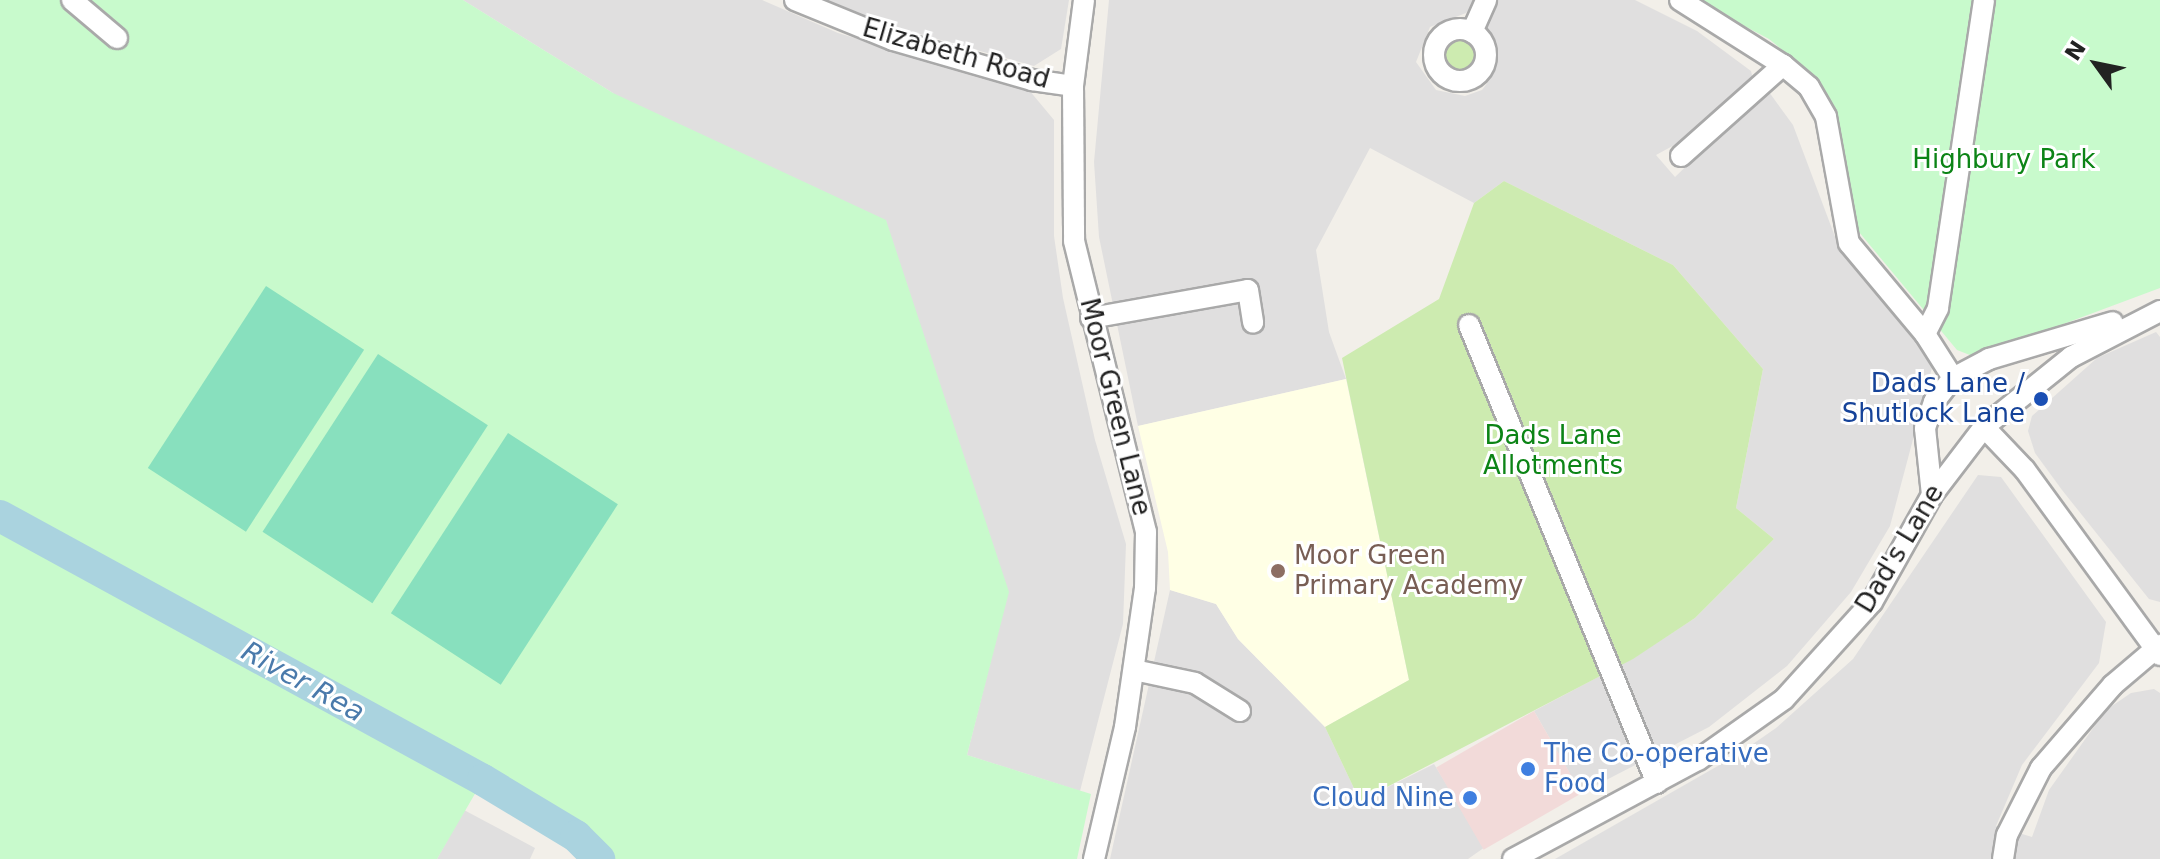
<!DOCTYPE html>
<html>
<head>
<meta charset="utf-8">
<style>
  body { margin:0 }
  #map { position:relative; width:2160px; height:859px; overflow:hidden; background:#f2efe9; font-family:"DejaVu Sans",sans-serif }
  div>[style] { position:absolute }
  .residential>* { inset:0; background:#e0dfdf }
  .commercial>* { inset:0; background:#f2dad9; transform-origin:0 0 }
  .education>* { inset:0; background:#ffffe5 }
  .grass>* { inset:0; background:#cdebb0 }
  .round { border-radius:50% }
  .park>* { inset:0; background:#c8facc }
  .pitch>* { inset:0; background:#88e0be; transform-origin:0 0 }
  .river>* { height:32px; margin:-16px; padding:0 16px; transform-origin:16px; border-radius:16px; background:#aad3df }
  .roads { filter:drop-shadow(2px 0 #a9a9a9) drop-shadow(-2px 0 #a9a9a9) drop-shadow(0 2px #a9a9a9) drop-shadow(0 -2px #a9a9a9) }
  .minor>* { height:20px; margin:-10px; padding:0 10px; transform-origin:10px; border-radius:10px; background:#fff }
  .minor>.ring { margin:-10px; padding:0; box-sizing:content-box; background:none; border:20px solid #fff; border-radius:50% }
  .dots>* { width:22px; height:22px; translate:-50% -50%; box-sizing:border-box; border:4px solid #fff; border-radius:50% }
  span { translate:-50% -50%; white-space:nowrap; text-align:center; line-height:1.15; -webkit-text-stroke:6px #fff; paint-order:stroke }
  .street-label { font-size:26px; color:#222 }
  .park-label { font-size:26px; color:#0c8416 }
  .transit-label { font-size:26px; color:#164399 }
  .right { translate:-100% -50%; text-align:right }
  .education-label { font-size:26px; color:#785e54 }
  .left { translate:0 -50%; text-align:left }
  .shop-label { font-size:26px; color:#366cbe }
  .water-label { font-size:28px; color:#4a7aab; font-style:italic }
  .north { position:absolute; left:2056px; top:24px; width:80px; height:80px; -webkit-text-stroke:6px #fff; paint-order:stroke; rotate:303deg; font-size:22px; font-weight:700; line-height:32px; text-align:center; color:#222 }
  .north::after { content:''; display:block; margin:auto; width:28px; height:36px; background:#222; clip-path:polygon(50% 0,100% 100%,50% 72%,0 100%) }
</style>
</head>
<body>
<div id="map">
  <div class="residential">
    <i style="clip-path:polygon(463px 0,762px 0,838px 33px,1029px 90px,1054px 120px,1054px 236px,1063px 298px,1095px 440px,1126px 544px,1123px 624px,1080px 791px,967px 755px,1008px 592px,613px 93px)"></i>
    <i style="clip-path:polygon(822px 0,1069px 0,1061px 49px,1034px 66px,865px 19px)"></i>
    <i style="clip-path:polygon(1109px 0,1475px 0,1466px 13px,1430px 27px,1416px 62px,1436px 90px,1465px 96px,1482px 90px,1491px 78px,1494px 41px,1485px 24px,1496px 0,1635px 0,1697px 31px,1751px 71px,1753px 79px,1689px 137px,1656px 155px,1675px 177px,1762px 93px,1769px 92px,1793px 125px,1837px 242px,1933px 364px,1890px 526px,1851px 592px,1787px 666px,1709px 727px,1581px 793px,1534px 711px,1632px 659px,1695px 618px,1774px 539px,1736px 508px,1763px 369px,1673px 265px,1504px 181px,1474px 203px,1370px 148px,1316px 250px,1329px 332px,1346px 379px,1138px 426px,1099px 237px,1094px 162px)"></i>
    <i style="clip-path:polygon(2156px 332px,2160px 337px,2160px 602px,2149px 599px,2062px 490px,2035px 453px,2028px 431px,2032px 416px,2097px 358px)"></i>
    <i style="clip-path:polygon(1978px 475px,2001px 477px,2106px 622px,2099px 663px,2022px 765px,1996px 826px,2032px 837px,2049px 790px,2106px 710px,2131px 693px,2154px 689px,2160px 693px,2160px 859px,1555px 859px,1737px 755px,1776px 728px,1853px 659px)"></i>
    <i style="clip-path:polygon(1170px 590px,1216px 604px,1238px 639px,1325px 727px,1360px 801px,1434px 764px,1485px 847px,1468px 859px,1110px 859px)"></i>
    <i style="clip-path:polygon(464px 810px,535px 848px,530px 859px,437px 859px)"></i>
  </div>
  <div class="commercial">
    <i style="left:1534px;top:711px;width:95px;height:113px;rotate:60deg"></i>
  </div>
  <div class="education">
    <i style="clip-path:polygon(1346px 379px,1409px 680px,1325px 727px,1238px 639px,1216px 604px,1170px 590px,1168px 552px,1138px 426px)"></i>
  </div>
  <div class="grass">
    <i class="round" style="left:1444px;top:39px;width:32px;height:32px"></i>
    <i style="clip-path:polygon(1504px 181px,1673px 265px,1763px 369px,1736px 508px,1774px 539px,1695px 618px,1633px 659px,1360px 801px,1325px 727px,1409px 680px,1342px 358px,1439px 299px,1474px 203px)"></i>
  </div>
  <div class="park">
    <i style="clip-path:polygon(0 0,463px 0,613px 93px,886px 220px,1009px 592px,967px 755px,1091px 794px,1077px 859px,599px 859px,576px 836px,483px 780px,437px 859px,0 859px)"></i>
    <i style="clip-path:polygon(1695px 0,2160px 0,2160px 288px,1975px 357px,1957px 350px,1854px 226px,1829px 106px,1798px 63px,1769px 39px)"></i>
  </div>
  <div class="pitch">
    <i style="left:266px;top:286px;width:117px;height:217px;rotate:33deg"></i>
    <i style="left:378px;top:354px;width:131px;height:212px;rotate:33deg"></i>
    <i style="left:508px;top:433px;width:131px;height:215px;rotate:33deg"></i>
  </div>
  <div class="river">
    <i style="left:0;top:516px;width:550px;rotate:28.66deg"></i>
    <i style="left:483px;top:780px;width:109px;rotate:31.1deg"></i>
    <i style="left:576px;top:836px;width:33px;rotate:45deg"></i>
  </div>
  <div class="roads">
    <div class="minor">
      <i style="left:72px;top:0;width:59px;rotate:40.2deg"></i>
      <i style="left:795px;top:0;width:106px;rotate:22.2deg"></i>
      <i style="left:893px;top:40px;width:145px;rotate:16.1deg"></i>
      <i style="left:1032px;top:80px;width:41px;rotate:8.3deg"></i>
      <i style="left:1084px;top:0;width:87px;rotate:97.3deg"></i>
      <i style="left:1073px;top:86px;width:155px;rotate:89.6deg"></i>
      <i style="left:1074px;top:241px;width:300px;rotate:76.1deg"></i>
      <i style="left:1146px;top:532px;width:56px;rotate:91deg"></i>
      <i style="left:1145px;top:588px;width:140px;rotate:98.2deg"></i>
      <i style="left:1125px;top:727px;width:136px;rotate:103.2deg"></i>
      <i style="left:1680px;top:0;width:122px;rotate:32.3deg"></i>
      <i style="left:1783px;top:65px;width:34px;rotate:40deg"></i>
      <i style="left:1809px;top:87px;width:34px;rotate:60deg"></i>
      <i style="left:1826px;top:117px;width:128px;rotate:79.7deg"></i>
      <i style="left:1849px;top:243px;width:119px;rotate:50.1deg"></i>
      <i style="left:1925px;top:334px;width:52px;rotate:57.5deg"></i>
      <i class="ring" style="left:1434px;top:29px;width:32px;height:32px"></i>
      <i style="left:1472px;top:32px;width:35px;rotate:-66deg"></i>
      <i style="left:1681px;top:156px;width:137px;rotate:-41.7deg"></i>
      <i style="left:1091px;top:318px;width:159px;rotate:-10.1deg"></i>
      <i style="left:1248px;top:290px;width:33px;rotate:81deg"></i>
      <i style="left:1469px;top:325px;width:495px;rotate:67.7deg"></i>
      <i style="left:1925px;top:334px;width:29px;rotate:-63deg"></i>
      <i style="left:1938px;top:308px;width:311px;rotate:-81.5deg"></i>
      <i style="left:1984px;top:427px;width:59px;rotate:46.4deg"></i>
      <i style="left:2025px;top:470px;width:229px;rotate:53.9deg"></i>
      <i style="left:1932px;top:495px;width:67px;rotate:-96deg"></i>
      <i style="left:1925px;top:428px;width:28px;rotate:-71deg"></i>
      <i style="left:1934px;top:402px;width:31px;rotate:-52deg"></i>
      <i style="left:1953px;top:378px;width:41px;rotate:-27.8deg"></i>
      <i style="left:1989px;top:359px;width:129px;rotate:-16.6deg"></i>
      <i style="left:1134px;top:670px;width:62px;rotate:12deg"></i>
      <i style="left:1195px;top:683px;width:53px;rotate:31.9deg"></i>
      <i style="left:1513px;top:859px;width:210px;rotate:-28.2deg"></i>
      <i style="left:1698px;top:760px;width:105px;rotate:-35.3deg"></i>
      <i style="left:1784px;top:699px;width:131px;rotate:-47.8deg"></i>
      <i style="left:1872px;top:602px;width:123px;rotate:-60.7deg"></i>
      <i style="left:1932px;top:495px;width:86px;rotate:-52.6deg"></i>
      <i style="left:1984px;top:427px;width:112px;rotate:-38.8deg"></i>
      <i style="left:2071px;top:357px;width:100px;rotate:-27.3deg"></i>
      <i style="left:2003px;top:859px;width:24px;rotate:-81deg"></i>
      <i style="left:2007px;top:835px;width:75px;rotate:-63.1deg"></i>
      <i style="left:2041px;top:768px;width:110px;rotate:-49.1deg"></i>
      <i style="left:2113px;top:685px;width:62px;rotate:-40.4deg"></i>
    </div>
  </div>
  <div class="dots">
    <i style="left:2041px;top:399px;background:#1a4fb4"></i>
    <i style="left:1278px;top:571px;background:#8d6e63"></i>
    <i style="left:1528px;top:769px;background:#3f7fe0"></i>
    <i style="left:1470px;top:798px;background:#3f7fe0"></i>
  </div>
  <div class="street-label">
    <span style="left:956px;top:54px;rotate:16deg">Elizabeth Road</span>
    <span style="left:1115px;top:407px;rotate:76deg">Moor Green Lane</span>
    <span style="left:1900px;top:549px;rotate:-59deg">Dad's Lane</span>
  </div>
  <div class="park-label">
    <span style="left:2004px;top:160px">Highbury Park</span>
    <span style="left:1553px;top:451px">Dads Lane<br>Allotments</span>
  </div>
  <div class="transit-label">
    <span class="right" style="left:2025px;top:399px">Dads Lane /<br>Shutlock Lane</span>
  </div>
  <div class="education-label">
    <span class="left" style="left:1294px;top:571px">Moor Green<br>Primary Academy</span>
  </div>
  <div class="shop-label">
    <span class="left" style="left:1544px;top:769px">The Co-operative<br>Food</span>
    <span class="right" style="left:1454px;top:798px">Cloud Nine</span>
  </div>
  <div class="water-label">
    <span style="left:303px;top:682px;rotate:29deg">River Rea</span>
  </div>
  <div class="north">N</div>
</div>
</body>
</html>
